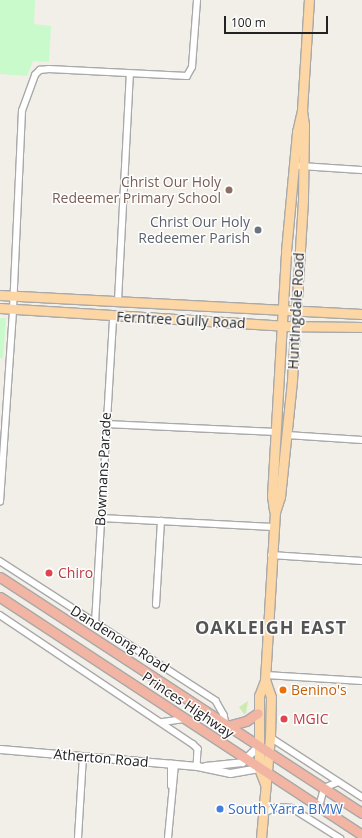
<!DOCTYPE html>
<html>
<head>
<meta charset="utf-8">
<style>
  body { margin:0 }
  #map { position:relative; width:362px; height:838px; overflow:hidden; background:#f2efe9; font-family:"Open Sans",sans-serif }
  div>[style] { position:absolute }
  .grass>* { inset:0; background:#cdebb0 }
  .park>* { inset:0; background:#c8facc }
  .roads { filter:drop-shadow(1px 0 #a9a9a9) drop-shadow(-1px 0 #a9a9a9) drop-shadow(0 1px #a9a9a9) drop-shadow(0 -1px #a9a9a9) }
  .minor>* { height:5.5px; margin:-2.75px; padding:0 2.75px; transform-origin:2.75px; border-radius:2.75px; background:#fff }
  .tertiary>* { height:7px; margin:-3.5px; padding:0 3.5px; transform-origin:3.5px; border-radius:3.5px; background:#fff }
  .primary>* { height:9px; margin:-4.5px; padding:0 4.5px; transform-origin:4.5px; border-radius:4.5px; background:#fcd6a4 }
  .trunk>* { height:9px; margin:-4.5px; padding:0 4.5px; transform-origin:4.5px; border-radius:4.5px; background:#f2b4a3 }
  .dots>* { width:11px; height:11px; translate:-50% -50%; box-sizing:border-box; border:2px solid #fff; border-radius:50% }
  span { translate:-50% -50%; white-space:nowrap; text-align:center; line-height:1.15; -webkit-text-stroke:3px #fff; paint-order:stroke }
  .education-label { font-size:14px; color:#785e54 }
  .right { translate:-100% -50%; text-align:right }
  .worship-label { font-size:14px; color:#5b616d }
  .street-label { font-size:14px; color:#222 }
  .health-label { font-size:14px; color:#be3a42 }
  .left { translate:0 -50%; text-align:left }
  .food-label { font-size:14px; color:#c56008 }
  .shop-label { font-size:14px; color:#366cbe }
  .district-label { font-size:18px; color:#555; font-weight:700; letter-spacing:1px }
  .scale { position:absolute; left:224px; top:16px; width:104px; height:18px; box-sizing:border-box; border:2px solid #222; border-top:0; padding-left:5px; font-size:12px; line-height:14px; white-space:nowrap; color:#222; -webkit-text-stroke:3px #fff; paint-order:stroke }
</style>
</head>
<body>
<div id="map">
  <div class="grass">
    <i style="clip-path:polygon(248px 701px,246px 713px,244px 714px,239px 707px)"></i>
  </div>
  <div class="park">
    <i style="clip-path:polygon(0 0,35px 0,34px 24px,51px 26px,49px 62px,33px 61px,27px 76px,0 74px)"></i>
    <i style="clip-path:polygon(0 318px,6px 318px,3px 358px,0 358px)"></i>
  </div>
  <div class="roads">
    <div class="minor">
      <i style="left:300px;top:166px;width:62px;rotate:3.7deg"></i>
      <i style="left:118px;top:301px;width:227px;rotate:-87deg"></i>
      <i style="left:106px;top:424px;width:170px;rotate:2.7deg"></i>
      <i style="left:287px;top:435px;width:75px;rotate:3.8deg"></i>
      <i style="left:0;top:502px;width:193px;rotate:-86.1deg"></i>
      <i style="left:13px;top:309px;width:198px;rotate:-87.4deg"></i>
      <i style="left:22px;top:111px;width:38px;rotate:-70deg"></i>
      <i style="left:35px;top:75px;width:7px;rotate:-45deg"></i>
      <i style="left:40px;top:70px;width:9px;rotate:-6deg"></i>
      <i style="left:49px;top:69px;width:138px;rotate:2.9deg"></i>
      <i style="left:187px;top:76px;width:10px;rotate:-61deg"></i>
      <i style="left:192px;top:67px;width:67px;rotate:-85.7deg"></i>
      <i style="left:101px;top:518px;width:172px;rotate:3deg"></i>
      <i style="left:271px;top:555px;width:91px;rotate:3.8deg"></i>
      <i style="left:0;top:561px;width:257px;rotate:32.9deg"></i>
      <i style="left:216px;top:701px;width:16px;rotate:60deg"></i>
      <i style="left:224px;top:715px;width:9px;rotate:77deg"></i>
      <i style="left:156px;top:605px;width:84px;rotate:-86.6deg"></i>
      <i style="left:0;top:615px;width:232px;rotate:33.8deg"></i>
      <i style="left:193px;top:744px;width:7px;rotate:45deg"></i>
      <i style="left:198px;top:749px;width:17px;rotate:93deg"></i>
      <i style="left:95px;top:623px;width:308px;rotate:-86.6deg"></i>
      <i style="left:266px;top:675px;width:96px;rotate:3.6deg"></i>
      <i style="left:163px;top:722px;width:21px;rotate:-8deg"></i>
      <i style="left:270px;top:737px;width:110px;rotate:33.1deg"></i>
      <i style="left:171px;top:786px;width:22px;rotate:-90deg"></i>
      <i style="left:319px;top:807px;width:20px;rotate:-75deg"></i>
      <i style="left:324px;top:788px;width:15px;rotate:-23deg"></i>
      <i style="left:263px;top:813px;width:16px;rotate:-22deg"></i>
      <i style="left:278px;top:807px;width:14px;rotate:4deg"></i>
      <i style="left:292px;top:808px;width:57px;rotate:32deg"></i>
      <i style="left:78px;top:838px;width:81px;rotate:-86.5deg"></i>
      <i style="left:168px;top:838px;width:74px;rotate:-84.6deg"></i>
    </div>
    <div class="tertiary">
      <i style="left:0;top:749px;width:198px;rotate:4.9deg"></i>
      <i style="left:197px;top:766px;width:34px;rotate:12deg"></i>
      <i style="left:230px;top:773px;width:29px;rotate:-10deg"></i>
      <i style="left:205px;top:766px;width:37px;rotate:-6deg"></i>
      <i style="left:242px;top:762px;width:23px;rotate:-45deg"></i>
    </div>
    <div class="primary">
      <i style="left:0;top:295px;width:362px;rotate:3deg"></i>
      <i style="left:0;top:308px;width:284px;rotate:3.6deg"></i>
      <i style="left:283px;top:326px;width:79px;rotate:0.7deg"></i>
      <i style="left:274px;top:510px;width:14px;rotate:-98deg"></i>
      <i style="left:272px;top:496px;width:245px;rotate:-86.7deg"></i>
      <i style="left:286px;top:251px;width:120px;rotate:-84.7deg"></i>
      <i style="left:297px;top:132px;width:23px;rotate:-77deg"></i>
      <i style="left:302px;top:110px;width:110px;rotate:-86.4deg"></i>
      <i style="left:265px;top:784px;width:17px;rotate:-111deg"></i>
      <i style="left:259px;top:768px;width:72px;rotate:-90deg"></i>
      <i style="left:259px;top:696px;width:17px;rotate:-69deg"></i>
      <i style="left:265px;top:680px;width:168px;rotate:-86.6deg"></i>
      <i style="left:275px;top:512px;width:16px;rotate:-72deg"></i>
      <i style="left:280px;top:497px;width:118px;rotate:-84.1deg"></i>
      <i style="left:292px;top:380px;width:182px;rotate:-86.5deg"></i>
      <i style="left:303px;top:198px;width:73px;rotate:-89.2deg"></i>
      <i style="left:304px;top:125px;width:15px;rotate:-98deg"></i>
      <i style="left:261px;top:838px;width:101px;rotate:-84.9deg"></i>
      <i style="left:270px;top:737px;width:40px;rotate:-88.6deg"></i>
      <i style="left:271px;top:697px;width:18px;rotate:-109deg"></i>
    </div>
    <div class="trunk">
      <i style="left:0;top:577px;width:432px;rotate:33.1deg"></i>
      <i style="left:0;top:597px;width:433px;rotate:33.3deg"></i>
      <i style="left:227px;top:726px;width:20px;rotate:-15deg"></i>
      <i style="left:246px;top:721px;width:14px;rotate:-34deg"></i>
    </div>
  </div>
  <div class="dots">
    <i style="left:229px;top:190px;background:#8d6e63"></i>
    <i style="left:258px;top:230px;background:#6b7280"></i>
    <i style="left:49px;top:573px;background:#e0444e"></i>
    <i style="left:283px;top:690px;background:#e8710a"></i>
    <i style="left:284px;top:719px;background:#e0444e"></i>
    <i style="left:220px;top:809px;background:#3f7fe0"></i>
  </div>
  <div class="education-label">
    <span class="right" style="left:221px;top:190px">Christ Our Holy<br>Redeemer Primary School</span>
  </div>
  <div class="worship-label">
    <span class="right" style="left:250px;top:230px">Christ Our Holy<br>Redeemer Parish</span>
  </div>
  <div class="street-label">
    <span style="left:296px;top:311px;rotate:-87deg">Huntingdale Road</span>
    <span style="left:181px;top:320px;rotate:3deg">Ferntree Gully Road</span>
    <span style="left:103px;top:469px;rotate:-87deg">Bowmans Parade</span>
    <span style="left:120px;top:639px;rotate:32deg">Dandenong Road</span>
    <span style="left:188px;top:705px;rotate:34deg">Princes Highway</span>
    <span style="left:101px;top:758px;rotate:5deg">Atherton Road</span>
  </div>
  <div class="health-label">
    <span class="left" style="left:58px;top:573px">Chiro</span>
    <span class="left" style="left:293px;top:719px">MGIC</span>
  </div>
  <div class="food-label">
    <span class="left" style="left:291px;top:690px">Benino's</span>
  </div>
  <div class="shop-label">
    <span class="left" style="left:228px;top:809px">South Yarra BMW</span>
  </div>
  <div class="district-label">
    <span style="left:271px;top:627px">OAKLEIGH EAST</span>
  </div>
  <div class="scale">100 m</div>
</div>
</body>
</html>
